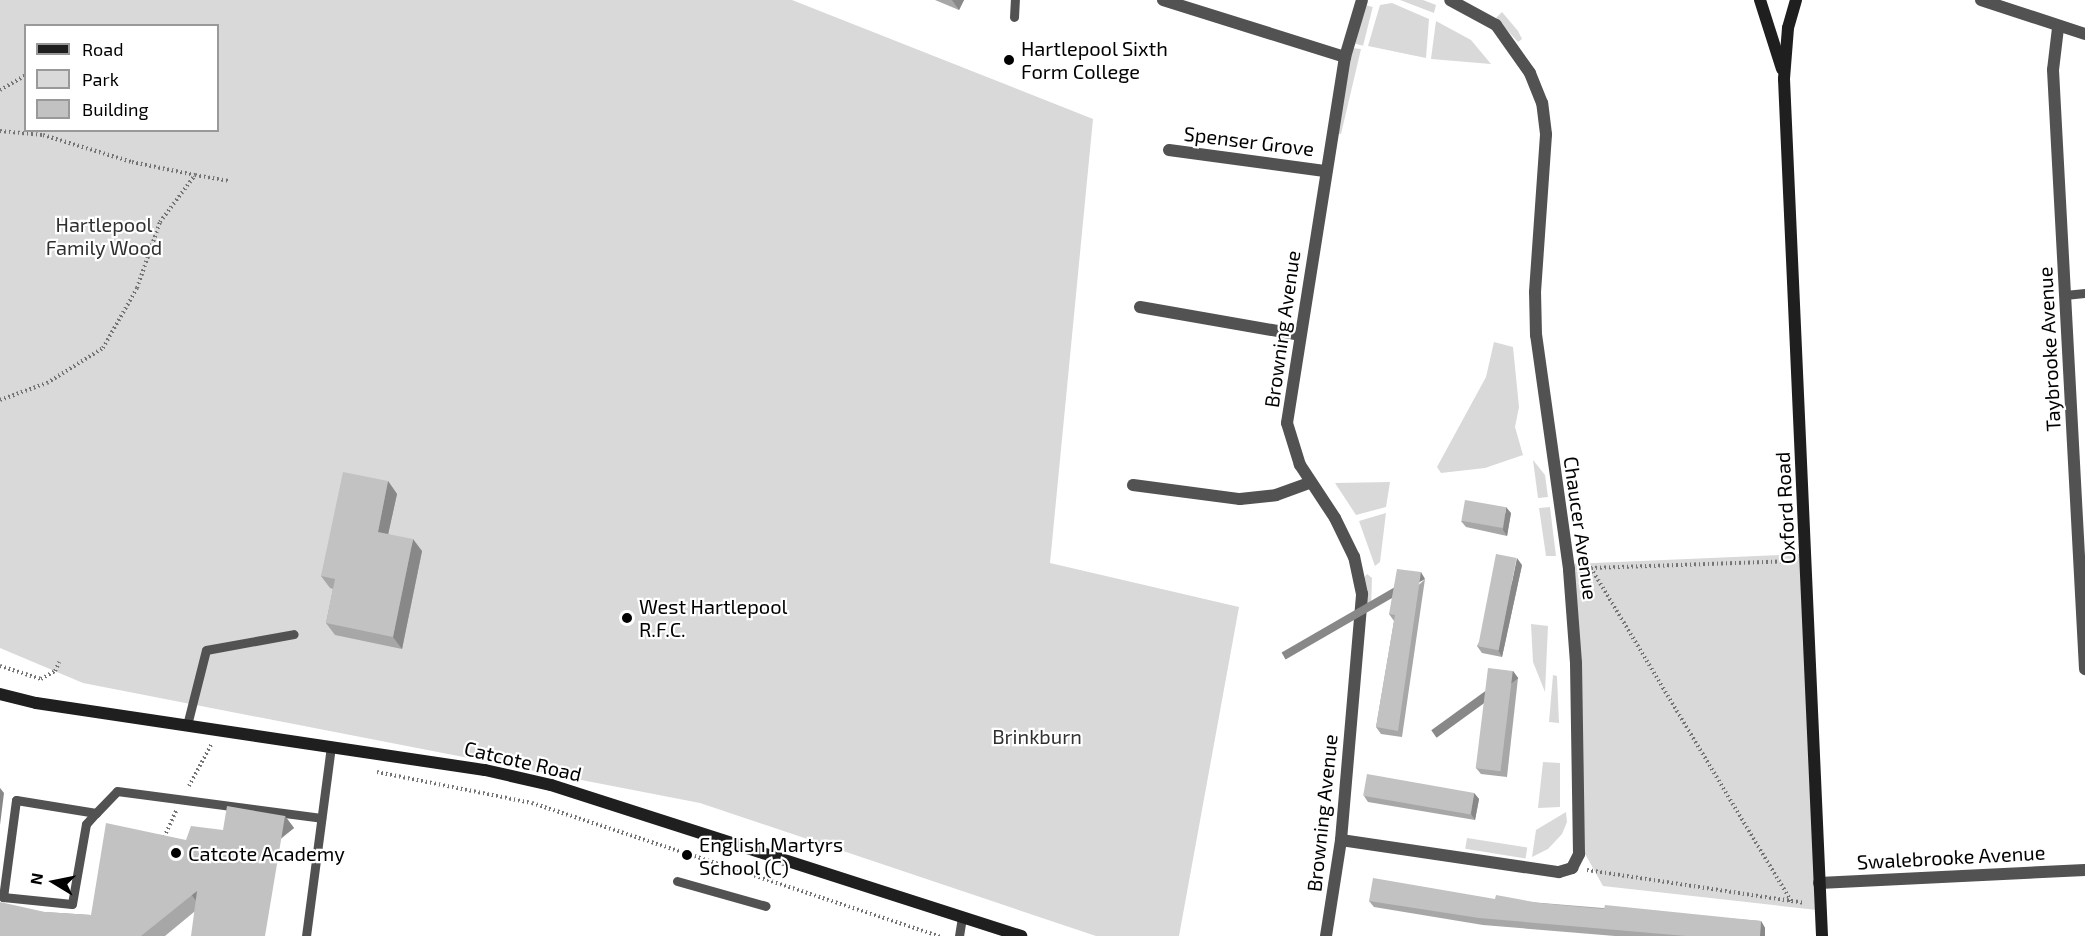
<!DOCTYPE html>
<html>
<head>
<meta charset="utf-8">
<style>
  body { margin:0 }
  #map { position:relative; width:2085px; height:936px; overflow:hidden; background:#fff; font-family:"Exo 2",sans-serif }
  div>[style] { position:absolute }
  .green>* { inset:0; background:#d9d9d9; transform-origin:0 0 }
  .path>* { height:4px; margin-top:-2px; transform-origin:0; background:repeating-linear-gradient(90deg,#747474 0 1.5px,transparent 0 4.5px) }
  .lane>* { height:9px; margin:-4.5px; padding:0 4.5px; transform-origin:4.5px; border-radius:4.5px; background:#525252 }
  .street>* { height:12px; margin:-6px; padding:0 6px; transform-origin:6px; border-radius:6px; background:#525252 }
  .secondary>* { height:12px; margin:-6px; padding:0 6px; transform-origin:6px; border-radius:6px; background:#1f1f1f }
  .wall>* { inset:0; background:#a7a7a7 }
  .shaded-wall>* { inset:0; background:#888; transform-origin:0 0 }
  .building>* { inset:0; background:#c2c2c2; transform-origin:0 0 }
  .dots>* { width:16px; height:16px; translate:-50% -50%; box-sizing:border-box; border:3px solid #fff; border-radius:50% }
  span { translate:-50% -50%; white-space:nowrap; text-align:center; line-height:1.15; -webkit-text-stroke:4.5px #fff; paint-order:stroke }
  .poi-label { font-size:20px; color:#000 }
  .left { translate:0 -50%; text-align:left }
  .street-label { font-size:20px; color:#000 }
  .park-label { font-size:20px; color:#303030 }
  .legend { position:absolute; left:24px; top:24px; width:195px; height:108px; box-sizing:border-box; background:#fff; border:2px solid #999; margin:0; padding:8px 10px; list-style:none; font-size:18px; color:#000 }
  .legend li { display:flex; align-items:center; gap:12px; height:30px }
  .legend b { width:30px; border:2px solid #999 }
  .north { position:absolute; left:24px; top:852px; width:60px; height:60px; -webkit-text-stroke:4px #fff; paint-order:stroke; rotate:280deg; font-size:16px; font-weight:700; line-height:24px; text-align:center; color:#000 }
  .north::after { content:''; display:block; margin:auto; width:21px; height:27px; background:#000; clip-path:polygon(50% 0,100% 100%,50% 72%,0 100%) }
</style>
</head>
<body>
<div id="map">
  <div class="green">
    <i style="clip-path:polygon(evenodd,0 0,792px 0,1093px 119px,1050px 563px,1239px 607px,1179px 936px,1096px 936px,700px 803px,83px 683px,0 648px,0 0,26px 26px,218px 26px,218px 130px,26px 130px,26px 26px)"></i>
    <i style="clip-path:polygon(1400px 0,1423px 0,1436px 5px,1434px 13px)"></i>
    <i style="clip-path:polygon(1392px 3px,1429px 19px,1426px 58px,1368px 46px,1380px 5px)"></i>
    <i style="left:1365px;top:5px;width:8px;height:40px;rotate:14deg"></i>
    <i style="clip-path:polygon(1502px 12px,1518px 31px,1522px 39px,1518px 42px,1496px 18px)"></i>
    <i style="clip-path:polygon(1436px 21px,1471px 40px,1491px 64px,1431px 59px)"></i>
    <i style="clip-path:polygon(1352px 48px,1361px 49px,1341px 134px,1335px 133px)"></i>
    <i style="clip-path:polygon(1494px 342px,1513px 347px,1519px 407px,1515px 427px,1523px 455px,1485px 468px,1441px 473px,1437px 467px,1486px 377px)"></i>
    <i style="clip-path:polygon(1533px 460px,1545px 475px,1548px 497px,1538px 498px)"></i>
    <i style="clip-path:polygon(1390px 482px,1386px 507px,1356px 515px,1335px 483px)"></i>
    <i style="clip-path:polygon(1550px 507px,1553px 532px,1556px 556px,1546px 556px,1539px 508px)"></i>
    <i style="clip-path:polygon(1386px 513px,1380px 562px,1375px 566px,1359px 521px)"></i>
    <i style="clip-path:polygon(1802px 554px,1817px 910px,1603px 886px,1584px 852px,1571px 564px)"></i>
    <i style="clip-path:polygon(1367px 574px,1372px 578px,1371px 608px,1366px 606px,1363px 579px)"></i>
    <i style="clip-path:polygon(1531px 624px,1548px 626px,1545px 692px,1533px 662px)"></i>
    <i style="clip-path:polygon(1553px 675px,1557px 676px,1559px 723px,1549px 722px)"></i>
    <i style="clip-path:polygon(1543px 762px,1560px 763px,1560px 807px,1538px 808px)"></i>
    <i style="clip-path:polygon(1566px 812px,1567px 822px,1562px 834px,1548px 849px,1532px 857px,1536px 830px)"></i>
    <i style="left:1467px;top:838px;width:61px;height:11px;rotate:9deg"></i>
  </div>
  <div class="path">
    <i style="left:0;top:90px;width:30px;rotate:-30deg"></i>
    <i style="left:0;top:131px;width:43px;rotate:5.3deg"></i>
    <i style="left:43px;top:135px;width:93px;rotate:16.9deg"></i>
    <i style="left:132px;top:162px;width:64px;rotate:11.7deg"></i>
    <i style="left:0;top:400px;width:50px;rotate:-19.9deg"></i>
    <i style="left:47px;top:383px;width:66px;rotate:-32deg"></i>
    <i style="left:103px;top:348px;width:69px;rotate:-60.5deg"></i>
    <i style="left:137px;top:288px;width:70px;rotate:-70.8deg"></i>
    <i style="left:160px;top:222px;width:59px;rotate:-53.3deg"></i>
    <i style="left:195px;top:175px;width:34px;rotate:10deg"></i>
    <i style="left:1591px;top:568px;width:390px;rotate:59deg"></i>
    <i style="left:1591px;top:568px;width:199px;rotate:-2deg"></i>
    <i style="left:0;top:666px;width:43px;rotate:17.6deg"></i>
    <i style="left:41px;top:679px;width:16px;rotate:-30deg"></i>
    <i style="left:55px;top:671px;width:10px;rotate:-66deg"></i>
    <i style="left:377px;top:772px;width:158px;rotate:11.3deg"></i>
    <i style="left:532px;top:803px;width:429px;rotate:18.1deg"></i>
    <i style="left:189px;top:786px;width:47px;rotate:-61.8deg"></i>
    <i style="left:164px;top:837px;width:29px;rotate:-65deg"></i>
    <i style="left:1587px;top:870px;width:219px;rotate:8.6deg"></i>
  </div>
  <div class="lane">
    <i style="left:1014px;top:17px;width:17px;rotate:-87deg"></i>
    <i style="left:2065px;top:295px;width:20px;rotate:-6deg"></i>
    <i style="left:187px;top:725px;width:77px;rotate:-75.8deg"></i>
    <i style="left:206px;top:650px;width:89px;rotate:-10.3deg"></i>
    <i style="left:96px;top:813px;width:81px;rotate:-170.8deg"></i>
    <i style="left:16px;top:800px;width:98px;rotate:97.6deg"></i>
    <i style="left:3px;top:897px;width:69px;rotate:5.8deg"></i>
    <i style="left:72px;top:904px;width:81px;rotate:-80.1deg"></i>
    <i style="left:86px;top:824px;width:15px;rotate:-48deg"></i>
    <i style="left:96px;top:813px;width:30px;rotate:-46deg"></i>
    <i style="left:117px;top:791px;width:206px;rotate:7.5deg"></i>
    <i style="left:677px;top:881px;width:92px;rotate:15.7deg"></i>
    <i style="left:306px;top:936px;width:191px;rotate:-82.5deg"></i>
    <i style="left:959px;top:936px;width:19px;rotate:-81deg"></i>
  </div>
  <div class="street">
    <i style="left:1163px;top:0;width:191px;rotate:17.4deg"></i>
    <i style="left:1981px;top:0;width:109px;rotate:18.1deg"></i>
    <i style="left:2058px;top:28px;width:42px;rotate:96.8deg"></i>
    <i style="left:2053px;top:70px;width:600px;rotate:86.94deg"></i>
    <i style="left:1169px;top:150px;width:157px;rotate:7.7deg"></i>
    <i style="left:1140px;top:307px;width:162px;rotate:9.9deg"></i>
    <i style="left:1133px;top:485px;width:108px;rotate:7.5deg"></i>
    <i style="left:1240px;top:499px;width:36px;rotate:-6deg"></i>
    <i style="left:1276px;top:495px;width:37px;rotate:-20deg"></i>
    <i style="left:1341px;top:840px;width:220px;rotate:8.4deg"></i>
    <i style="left:1559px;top:872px;width:14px;rotate:-17deg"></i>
    <i style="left:1572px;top:868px;width:16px;rotate:-63deg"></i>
    <i style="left:1579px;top:854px;width:191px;rotate:-90.9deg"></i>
    <i style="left:1576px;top:663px;width:94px;rotate:-94.3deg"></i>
    <i style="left:1569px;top:569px;width:236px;rotate:-98deg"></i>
    <i style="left:1536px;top:335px;width:43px;rotate:-91.3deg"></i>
    <i style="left:1535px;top:292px;width:158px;rotate:-86deg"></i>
    <i style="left:1546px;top:134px;width:31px;rotate:-97deg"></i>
    <i style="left:1542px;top:103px;width:32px;rotate:-112deg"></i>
    <i style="left:1530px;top:73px;width:59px;rotate:-125.3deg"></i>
    <i style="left:1496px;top:25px;width:52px;rotate:-151.5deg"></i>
    <i style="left:1819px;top:883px;width:266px;rotate:-2.8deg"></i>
    <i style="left:1326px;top:936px;width:97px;rotate:-81.1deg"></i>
    <i style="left:1341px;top:840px;width:247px;rotate:-85.1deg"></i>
    <i style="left:1362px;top:594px;width:38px;rotate:-102deg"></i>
    <i style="left:1354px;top:557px;width:43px;rotate:-116deg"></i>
    <i style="left:1335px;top:518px;width:64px;rotate:-123.4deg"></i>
    <i style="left:1300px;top:465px;width:44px;rotate:-107.2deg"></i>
    <i style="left:1287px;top:423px;width:371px;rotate:-81deg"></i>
    <i style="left:1345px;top:57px;width:59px;rotate:-73.4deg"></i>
  </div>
  <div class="secondary">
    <i style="left:1760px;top:0;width:72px;rotate:72.3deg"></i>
    <i style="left:1796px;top:0;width:29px;rotate:106deg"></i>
    <i style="left:1788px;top:28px;width:51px;rotate:94.5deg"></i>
    <i style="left:1784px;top:79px;width:858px;rotate:87.46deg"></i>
    <i style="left:0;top:694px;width:37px;rotate:14deg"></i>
    <i style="left:36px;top:703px;width:454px;rotate:8.5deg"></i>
    <i style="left:485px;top:770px;width:68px;rotate:12.8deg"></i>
    <i style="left:551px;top:785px;width:494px;rotate:17.8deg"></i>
  </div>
  <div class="wall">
    <i style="clip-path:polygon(935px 0,964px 0,959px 10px)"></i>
    <i style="clip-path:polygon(388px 481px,397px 494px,388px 534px,422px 551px,402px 649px,335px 635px,326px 623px,333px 589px,330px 588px,321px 576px)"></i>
    <i style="clip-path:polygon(1511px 513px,1507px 536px,1466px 527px,1461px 521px)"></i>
    <i style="clip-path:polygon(1522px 565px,1502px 657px,1482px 653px,1477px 646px)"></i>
    <i style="clip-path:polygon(1425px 579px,1402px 737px,1381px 734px,1376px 727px,1394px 621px,1389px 614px)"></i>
    <i style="clip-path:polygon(1513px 671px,1518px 678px,1507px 777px,1481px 774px,1476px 768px)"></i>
    <i style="clip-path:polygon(1474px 793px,1479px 799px,1475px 820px,1368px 802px,1364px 796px)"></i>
    <i style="clip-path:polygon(285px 816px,294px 828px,194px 912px,165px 936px,0 936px,45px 912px,91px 915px,186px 840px)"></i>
    <i style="clip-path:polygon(1495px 899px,1761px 921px,1765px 928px,1765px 936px,1615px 936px,1483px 925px,1374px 907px,1369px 901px)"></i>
  </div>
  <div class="shaded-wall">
    <i style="clip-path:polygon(952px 0,964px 0,959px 10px)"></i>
    <i style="clip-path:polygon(388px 481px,397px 494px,386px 544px,378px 532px)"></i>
    <i style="clip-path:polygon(1506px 507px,1511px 513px,1507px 536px,1503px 530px)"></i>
    <i style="clip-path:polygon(413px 539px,422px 551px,402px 649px,393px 637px)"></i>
    <i style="clip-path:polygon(1517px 558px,1522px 565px,1502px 657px,1498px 650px)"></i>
    <i style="left:1421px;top:572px;width:8px;height:161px;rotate:60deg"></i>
    <i style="left:1513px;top:671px;width:9px;height:101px;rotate:54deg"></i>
    <i style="clip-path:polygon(0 788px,4px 793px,0 825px)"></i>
    <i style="clip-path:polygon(1474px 793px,1479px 799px,1475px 820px,1471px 814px)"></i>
    <i style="left:285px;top:816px;width:15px;height:122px;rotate:53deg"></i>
    <i style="clip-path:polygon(1761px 921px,1765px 928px,1765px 936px,1760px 936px)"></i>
  </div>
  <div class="building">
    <i style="clip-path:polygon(343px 472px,388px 481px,378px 532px,413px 539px,393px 637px,326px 623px,335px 579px,321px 576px)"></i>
    <i style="left:1465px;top:500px;width:42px;height:21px;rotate:10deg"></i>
    <i style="left:1496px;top:554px;width:21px;height:94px;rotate:11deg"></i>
    <i style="clip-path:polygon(1397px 569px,1421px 572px,1398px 731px,1376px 727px,1395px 615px,1389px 614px)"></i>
    <i style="left:1488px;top:668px;width:25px;height:101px;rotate:7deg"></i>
    <i style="left:1367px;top:774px;width:109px;height:22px;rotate:10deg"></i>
    <i style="clip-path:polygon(227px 806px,285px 816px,265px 936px,191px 936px,197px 891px,141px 936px,0 936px,0 902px,45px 912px,91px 915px,106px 823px,186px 840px,191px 826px,223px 830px)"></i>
    <i style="clip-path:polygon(1373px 878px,1495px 899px,1496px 895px,1539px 903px,1604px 909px,1605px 905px,1761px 921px,1760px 936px,1686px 936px,1479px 918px,1369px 901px)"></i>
  </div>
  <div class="dots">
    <i style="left:1009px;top:60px;background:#000"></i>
    <i style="left:627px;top:618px;background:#000"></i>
    <i style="left:176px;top:853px;background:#000"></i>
    <i style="left:687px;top:855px;background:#000"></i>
  </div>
  <div class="poi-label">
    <span class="left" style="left:1021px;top:60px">Hartlepool Sixth<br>Form College</span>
    <span class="left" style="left:639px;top:618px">West Hartlepool<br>R.F.C.</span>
    <span class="left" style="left:699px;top:856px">English Martyrs<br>School (C)</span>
    <span class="left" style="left:188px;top:853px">Catcote Academy</span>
  </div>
  <div class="street-label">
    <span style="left:1249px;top:141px;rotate:7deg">Spenser Grove</span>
    <span style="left:1282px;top:329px;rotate:-82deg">Browning Avenue</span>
    <span style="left:2049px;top:349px;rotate:-93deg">Taybrooke Avenue</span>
    <span style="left:1785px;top:508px;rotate:-93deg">Oxford Road</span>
    <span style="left:1581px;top:528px;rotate:82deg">Chaucer Avenue</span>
    <span style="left:523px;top:761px;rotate:13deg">Catcote Road</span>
    <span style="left:1322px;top:813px;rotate:-84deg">Browning Avenue</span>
    <span style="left:1951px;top:857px;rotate:-3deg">Swalebrooke Avenue</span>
  </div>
  <div class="park-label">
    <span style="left:104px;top:236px">Hartlepool<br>Family Wood</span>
    <span style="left:1037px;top:736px">Brinkburn</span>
  </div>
  <ul class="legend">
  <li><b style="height:8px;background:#1f1f1f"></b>Road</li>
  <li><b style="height:16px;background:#d9d9d9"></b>Park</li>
  <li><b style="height:16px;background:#c2c2c2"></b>Building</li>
  </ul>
  <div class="north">N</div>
</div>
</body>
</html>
